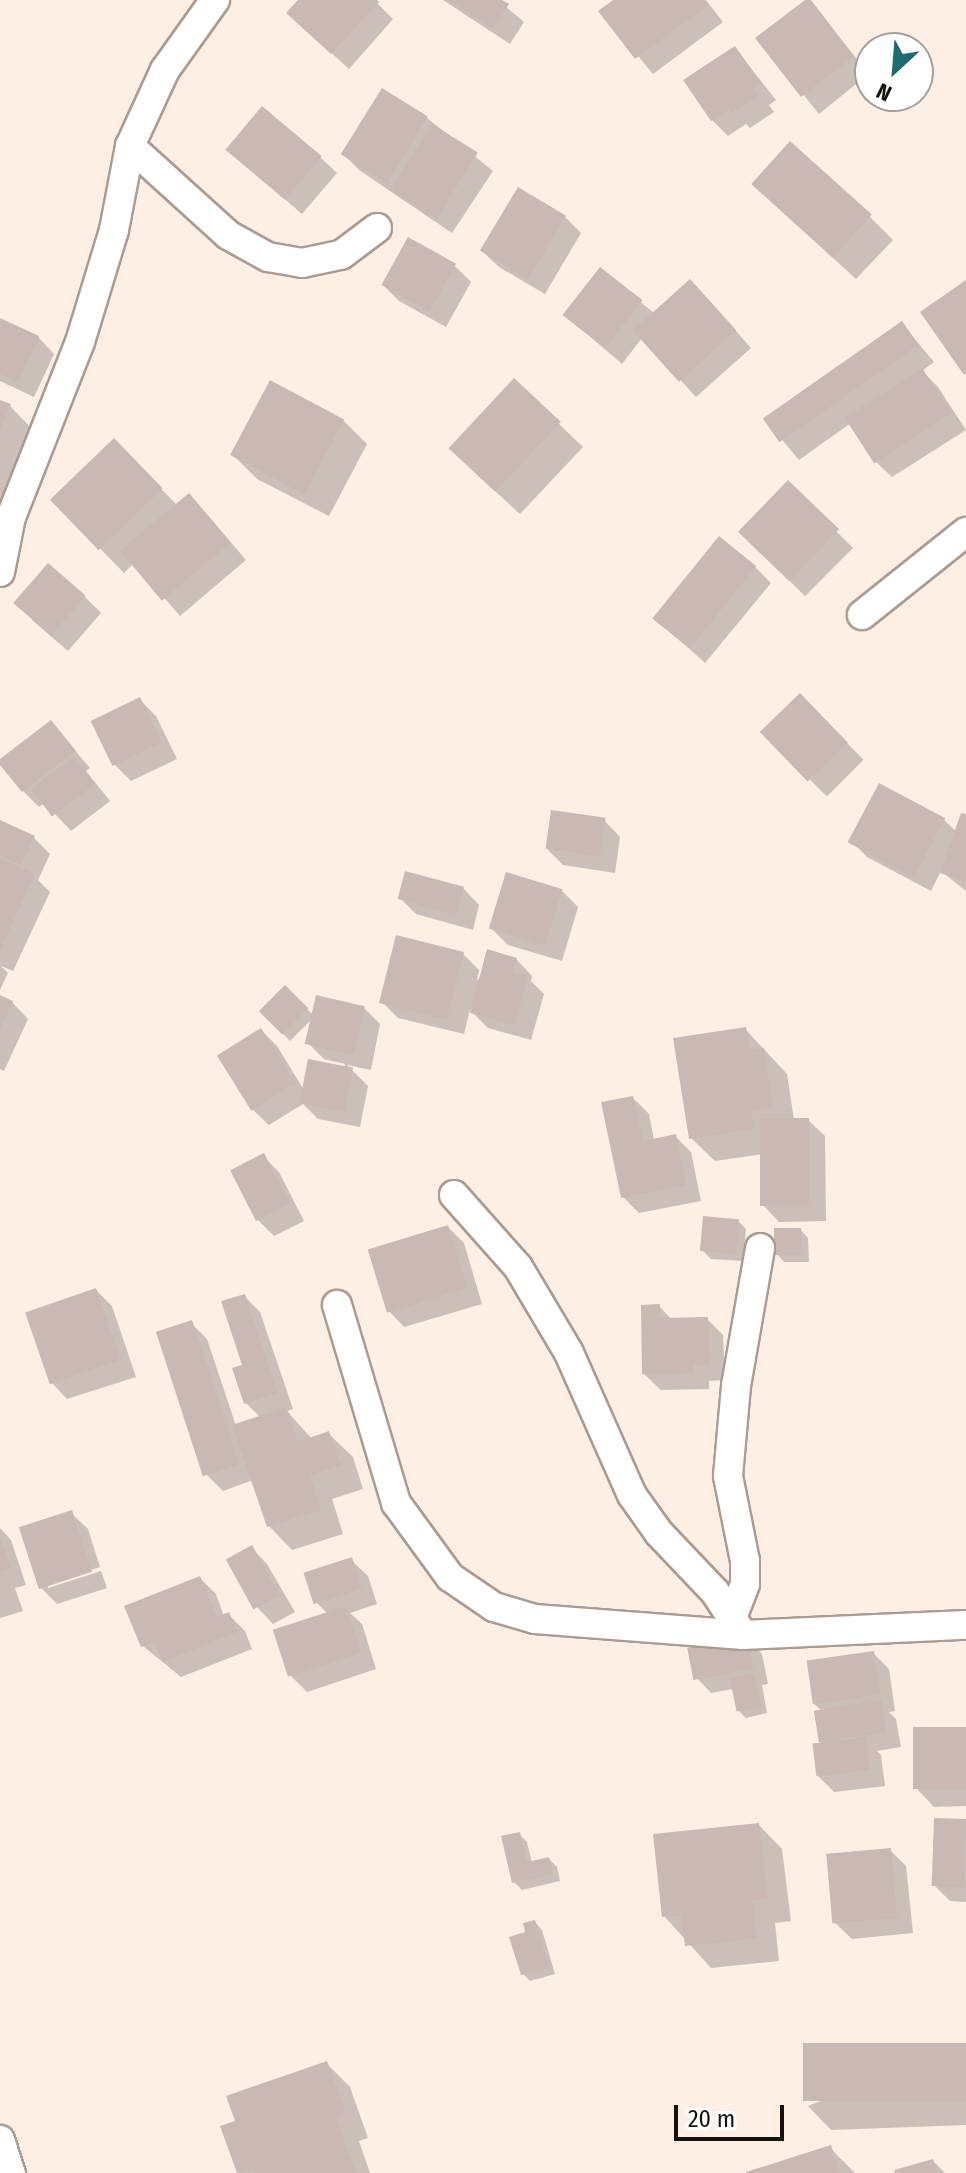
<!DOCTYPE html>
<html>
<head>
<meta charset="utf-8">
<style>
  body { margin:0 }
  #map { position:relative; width:966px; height:2173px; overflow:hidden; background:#feefe5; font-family:"Fira Sans Condensed",sans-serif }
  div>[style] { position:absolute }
  .shadow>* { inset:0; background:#0003; transform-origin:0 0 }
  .building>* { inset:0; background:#cab9b2; transform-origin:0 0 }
  .roads { filter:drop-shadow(2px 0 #aa9c92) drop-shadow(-2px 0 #aa9c92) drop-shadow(0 2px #aa9c92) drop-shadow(0 -2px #aa9c92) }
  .street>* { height:28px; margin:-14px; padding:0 14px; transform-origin:14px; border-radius:14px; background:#fff }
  span { translate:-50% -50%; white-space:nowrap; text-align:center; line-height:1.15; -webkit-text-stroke:6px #fff; paint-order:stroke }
  .north { position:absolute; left:854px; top:32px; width:80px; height:80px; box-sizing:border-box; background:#fff; border:2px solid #a2a09e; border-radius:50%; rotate:206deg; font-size:22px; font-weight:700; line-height:32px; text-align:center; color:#16110d }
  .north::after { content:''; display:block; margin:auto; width:28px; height:36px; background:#1f6c6f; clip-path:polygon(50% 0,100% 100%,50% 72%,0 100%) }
  .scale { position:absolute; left:674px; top:2105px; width:110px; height:36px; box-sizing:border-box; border:4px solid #16110d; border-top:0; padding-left:10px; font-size:24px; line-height:28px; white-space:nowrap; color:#16110d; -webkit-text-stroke:6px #fff; paint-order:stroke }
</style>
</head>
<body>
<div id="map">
  <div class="shadow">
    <i style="clip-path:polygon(300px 0,374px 0,393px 19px,349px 69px,305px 29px)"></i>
    <i style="clip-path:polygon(443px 0,498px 0,524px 22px,510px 44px)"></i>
    <i style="clip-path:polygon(617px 0,706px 0,723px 22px,653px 74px,601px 12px)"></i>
    <i style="left:809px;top:0;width:95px;height:64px;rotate:51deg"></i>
    <i style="clip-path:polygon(735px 48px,776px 100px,769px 105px,774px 112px,750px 128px,746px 124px,728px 136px,712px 120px)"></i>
    <i style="clip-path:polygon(427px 118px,493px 171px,452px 233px,359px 170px,343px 154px)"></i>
    <i style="clip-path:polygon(228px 150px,320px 157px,337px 173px,302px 214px)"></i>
    <i style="clip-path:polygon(777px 207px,869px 216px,893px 240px,856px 279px)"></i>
    <i style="clip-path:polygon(565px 217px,581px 233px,545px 294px,499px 267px,482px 251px)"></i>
    <i style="clip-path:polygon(455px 266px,471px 282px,446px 327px,399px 301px,383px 285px)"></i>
    <i style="clip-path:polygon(601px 270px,654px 313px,706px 297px,751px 348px,696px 397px,642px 338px,622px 364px,565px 315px)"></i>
    <i style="clip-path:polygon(0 320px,38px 337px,54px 354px,34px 397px,0 381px)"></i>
    <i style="clip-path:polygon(902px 324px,934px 362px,922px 371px,938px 387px,966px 430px,892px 477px,875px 461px,851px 423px,799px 460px,767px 422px)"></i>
    <i style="clip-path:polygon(514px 381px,583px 447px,520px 514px,474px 472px)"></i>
    <i style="clip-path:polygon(0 402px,10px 406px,33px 430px,0 509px)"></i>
    <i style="clip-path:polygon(343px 420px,367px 444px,329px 516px,257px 479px,233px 455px)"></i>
    <i style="clip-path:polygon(114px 441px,177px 505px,205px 512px,246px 560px,180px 616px,134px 563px,124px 573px,53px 500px)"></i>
    <i style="left:788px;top:483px;width:92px;height:68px;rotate:45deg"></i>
    <i style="clip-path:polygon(755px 567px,771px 583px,705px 663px,654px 617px)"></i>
    <i style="clip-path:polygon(85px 597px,101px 613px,68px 651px,32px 620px)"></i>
    <i style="left:800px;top:696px;width:90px;height:52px;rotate:45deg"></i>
    <i style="clip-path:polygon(140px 700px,156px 716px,177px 759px,131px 781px,115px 765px)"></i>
    <i style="clip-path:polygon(51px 722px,90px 768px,86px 771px,110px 801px,71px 831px,45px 803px,39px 807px,23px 791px)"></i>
    <i style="clip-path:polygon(966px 816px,966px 891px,941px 871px,931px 891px,867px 857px,851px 841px,944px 820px,957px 832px)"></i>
    <i style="clip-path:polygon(604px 820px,620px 837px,615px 873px,563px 865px,547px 849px)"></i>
    <i style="clip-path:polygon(0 823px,34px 838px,50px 854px,38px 880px,50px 892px,13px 971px,1px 966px,8px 973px,0 990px)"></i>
    <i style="clip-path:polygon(463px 888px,479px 905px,473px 930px,416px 914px,400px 898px)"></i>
    <i style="clip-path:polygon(562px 891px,578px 907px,562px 961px,508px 945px,492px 929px)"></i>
    <i style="clip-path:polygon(463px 954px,479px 970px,477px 980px,516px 959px,532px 976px,531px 981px,544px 994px,531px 1040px,488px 1028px,470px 1010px,464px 1034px,398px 1018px,382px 1002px)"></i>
    <i style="clip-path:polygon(285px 987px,314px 1016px,364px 1008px,380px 1024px,371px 1070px,347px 1065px,368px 1086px,360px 1127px,318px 1119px,303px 1104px,269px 1125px,252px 1109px,261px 1030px,277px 1046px,304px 1090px,344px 1068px,345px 1064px,324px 1059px,308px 1043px,313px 1018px,290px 1041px,261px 1011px)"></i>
    <i style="clip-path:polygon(0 997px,12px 1002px,28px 1019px,4px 1071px,0 1069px)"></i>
    <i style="clip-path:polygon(745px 1029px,787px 1074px,794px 1120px,808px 1120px,825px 1136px,826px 1221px,779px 1222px,763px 1205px,763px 1154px,715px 1161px,691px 1138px)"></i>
    <i style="clip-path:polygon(633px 1098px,649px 1114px,654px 1140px,675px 1136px,691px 1152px,701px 1201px,639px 1213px,623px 1197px)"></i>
    <i style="clip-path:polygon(263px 1156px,279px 1172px,304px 1221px,274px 1236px,258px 1220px)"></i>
    <i style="clip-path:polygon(738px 1221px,746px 1229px,743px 1261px,711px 1259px,703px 1251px)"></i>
    <i style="clip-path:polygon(448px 1227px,464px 1243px,482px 1304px,404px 1327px,388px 1310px)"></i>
    <i style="clip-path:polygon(801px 1230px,808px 1238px,809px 1262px,784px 1262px,777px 1254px)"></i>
    <i style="clip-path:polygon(96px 1290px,112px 1306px,136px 1377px,67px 1399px,51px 1382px)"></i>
    <i style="clip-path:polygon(244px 1296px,260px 1312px,293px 1409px,287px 1411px,312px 1439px,329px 1434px,353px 1457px,363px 1489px,332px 1499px,343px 1534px,292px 1550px,269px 1526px,253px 1480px,223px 1491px,206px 1474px,191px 1323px,207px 1339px,236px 1426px,261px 1418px,246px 1403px)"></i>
    <i style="clip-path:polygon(659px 1306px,672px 1320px,707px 1319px,723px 1335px,725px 1380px,709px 1381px,709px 1389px,661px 1390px,644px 1374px)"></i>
    <i style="clip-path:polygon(71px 1513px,88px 1529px,100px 1567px,48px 1584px,48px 1588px,101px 1571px,107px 1588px,57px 1604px,41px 1588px)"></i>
    <i style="clip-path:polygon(0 1528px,11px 1540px,26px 1585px,15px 1588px,23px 1611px,0 1618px)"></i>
    <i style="clip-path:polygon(251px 1547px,267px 1564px,295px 1612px,273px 1624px,257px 1607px)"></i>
    <i style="clip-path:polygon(351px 1560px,368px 1576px,377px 1604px,350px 1613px,362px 1624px,376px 1669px,307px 1692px,291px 1676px,328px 1614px,316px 1602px)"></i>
    <i style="clip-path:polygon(200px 1578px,216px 1594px,224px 1616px,228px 1614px,245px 1631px,252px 1649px,181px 1677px,143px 1646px)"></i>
    <i style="clip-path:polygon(746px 1638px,762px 1654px,768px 1684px,762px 1685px,767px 1713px,746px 1718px,738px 1710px,733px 1689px,711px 1693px,695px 1676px)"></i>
    <i style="clip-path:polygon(873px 1653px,889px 1669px,895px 1711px,889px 1712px,896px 1719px,901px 1747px,877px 1751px,881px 1755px,885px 1786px,834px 1792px,818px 1776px,821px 1744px,816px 1711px,821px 1710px,814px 1704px)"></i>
    <i style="clip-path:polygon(966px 1729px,966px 1806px,934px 1807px,918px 1790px)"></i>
    <i style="clip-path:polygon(966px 1821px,966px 1902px,950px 1901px,934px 1885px)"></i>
    <i style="clip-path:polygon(759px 1825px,782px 1849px,791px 1921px,775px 1923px,779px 1961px,711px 1968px,664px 1916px)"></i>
    <i style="clip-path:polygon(519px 1834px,527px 1842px,532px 1863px,549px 1859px,557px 1867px,560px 1881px,522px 1890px,514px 1882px)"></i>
    <i style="clip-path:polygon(890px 1850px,906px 1866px,913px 1933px,852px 1939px,835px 1923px)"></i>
    <i style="clip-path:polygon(535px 1922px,542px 1930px,555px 1974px,530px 1981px,522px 1973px)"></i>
    <i style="clip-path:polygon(966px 2045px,966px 2125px,831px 2130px,808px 2106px)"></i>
    <i style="clip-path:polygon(326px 2063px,350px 2087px,368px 2138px,359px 2141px,370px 2173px,239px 2173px,222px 2127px,238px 2122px)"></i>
    <i style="clip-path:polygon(830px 2148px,855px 2173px,751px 2173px)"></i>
    <i style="clip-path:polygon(933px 2161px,945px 2173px,897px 2173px)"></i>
  </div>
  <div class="building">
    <i style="clip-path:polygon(298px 0,377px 0,379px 2px,331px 54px,286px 13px)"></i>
    <i style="clip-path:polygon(448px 0,502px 0,509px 4px,493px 29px)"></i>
    <i style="clip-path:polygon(613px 0,704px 0,708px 5px,635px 59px,598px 11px)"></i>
    <i style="clip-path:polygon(805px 0,811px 0,854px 56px,801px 97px,755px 38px)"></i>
    <i style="clip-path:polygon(735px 46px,761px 83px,754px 88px,759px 96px,732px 113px,729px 109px,711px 121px,683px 80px)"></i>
    <i style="left:382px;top:88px;width:54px;height:78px;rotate:32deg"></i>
    <i style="left:262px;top:106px;width:78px;height:57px;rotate:40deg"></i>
    <i style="left:432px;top:124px;width:54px;height:78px;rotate:32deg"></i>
    <i style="left:790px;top:141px;width:110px;height:58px;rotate:42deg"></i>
    <i style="left:518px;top:187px;width:56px;height:74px;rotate:31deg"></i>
    <i style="left:408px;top:237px;width:55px;height:55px;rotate:29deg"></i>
    <i style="left:600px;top:267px;width:54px;height:61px;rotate:38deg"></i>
    <i style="left:690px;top:279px;width:69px;height:77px;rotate:48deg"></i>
    <i style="clip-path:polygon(966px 280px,966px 373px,964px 375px,920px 312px)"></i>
    <i style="clip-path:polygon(0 318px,39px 336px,18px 382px,0 374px)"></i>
    <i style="left:902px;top:321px;width:29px;height:170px;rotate:55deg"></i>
    <i style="left:922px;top:368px;width:54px;height:92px;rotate:57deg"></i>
    <i style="left:514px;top:378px;width:64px;height:96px;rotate:43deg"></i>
    <i style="left:270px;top:380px;width:84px;height:85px;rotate:28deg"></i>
    <i style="clip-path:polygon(0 400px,11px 404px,0 430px)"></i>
    <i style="left:114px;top:438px;width:70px;height:89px;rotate:46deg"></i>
    <i style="left:788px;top:480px;width:71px;height:72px;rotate:44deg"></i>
    <i style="left:189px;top:493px;width:65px;height:90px;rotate:50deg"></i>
    <i style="left:719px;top:536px;width:48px;height:106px;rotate:39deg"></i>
    <i style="left:48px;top:563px;width:50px;height:53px;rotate:41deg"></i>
    <i style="left:800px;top:693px;width:69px;height:56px;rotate:46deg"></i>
    <i style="left:140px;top:697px;width:50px;height:55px;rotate:64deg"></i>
    <i style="clip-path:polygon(51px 720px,76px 751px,22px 792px,0 765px,0 759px)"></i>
    <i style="left:74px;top:756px;width:35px;height:54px;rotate:53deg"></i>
    <i style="left:879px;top:783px;width:75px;height:67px;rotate:28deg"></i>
    <i style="left:551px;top:810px;width:55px;height:39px;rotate:8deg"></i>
    <i style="clip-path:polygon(961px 813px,966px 814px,966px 882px,940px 873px)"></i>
    <i style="clip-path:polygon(0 820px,35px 836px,21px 865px,0 856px)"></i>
    <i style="clip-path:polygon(0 858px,35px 874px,0 950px)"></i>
    <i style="left:405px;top:871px;width:61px;height:29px;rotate:15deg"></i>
    <i style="left:506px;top:872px;width:59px;height:59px;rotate:17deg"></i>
    <i style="left:396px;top:935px;width:70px;height:70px;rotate:14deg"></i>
    <i style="clip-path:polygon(487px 949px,517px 958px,513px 972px,528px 976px,515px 1025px,470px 1013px)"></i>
    <i style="left:285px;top:985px;width:33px;height:37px;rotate:45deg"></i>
    <i style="clip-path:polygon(0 995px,13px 1001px,0 1029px)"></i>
    <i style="left:316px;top:995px;width:50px;height:50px;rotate:13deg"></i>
    <i style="clip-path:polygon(746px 1027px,750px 1050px,764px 1048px,773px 1107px,751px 1111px,754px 1129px,689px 1139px,673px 1038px)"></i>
    <i style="left:261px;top:1028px;width:65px;height:52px;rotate:58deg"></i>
    <i style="left:308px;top:1059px;width:46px;height:45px;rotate:11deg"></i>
    <i style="clip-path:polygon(633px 1096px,643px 1141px,676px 1134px,686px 1185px,621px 1198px,601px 1102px)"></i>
    <i style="left:760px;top:1118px;width:49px;height:88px"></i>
    <i style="left:264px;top:1153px;width:57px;height:38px;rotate:63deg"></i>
    <i style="left:703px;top:1216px;width:36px;height:35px;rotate:5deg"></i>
    <i style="left:448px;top:1225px;width:66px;height:84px;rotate:73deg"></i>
    <i style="left:774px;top:1228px;width:27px;height:27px"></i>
    <i style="left:96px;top:1288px;width:76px;height:75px;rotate:71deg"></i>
    <i style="clip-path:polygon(245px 1294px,278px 1393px,244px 1404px,232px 1368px,242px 1365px,221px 1301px)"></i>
    <i style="clip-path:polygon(660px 1304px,660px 1318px,708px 1317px,710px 1365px,694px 1365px,694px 1373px,642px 1374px,641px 1305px)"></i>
    <i style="left:192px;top:1320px;width:152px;height:38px;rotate:72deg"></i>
    <i style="clip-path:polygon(286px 1407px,298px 1442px,329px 1431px,341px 1465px,310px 1476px,321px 1510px,267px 1527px,232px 1425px)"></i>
    <i style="left:72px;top:1510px;width:65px;height:56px;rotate:72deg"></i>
    <i style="clip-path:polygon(0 1537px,11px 1568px,0 1572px)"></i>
    <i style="left:252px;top:1545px;width:57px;height:30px;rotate:61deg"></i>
    <i style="left:352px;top:1557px;width:33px;height:51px;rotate:72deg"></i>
    <i style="clip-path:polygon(200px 1576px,217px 1617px,229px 1612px,237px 1632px,163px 1662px,155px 1642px,141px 1647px,124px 1606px)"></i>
    <i style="left:346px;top:1606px;width:49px;height:77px;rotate:72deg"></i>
    <i style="left:747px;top:1636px;width:33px;height:61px;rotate:79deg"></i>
    <i style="left:874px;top:1651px;width:44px;height:68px;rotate:82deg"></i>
    <i style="left:754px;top:1673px;width:34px;height:25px;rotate:78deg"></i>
    <i style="left:881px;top:1700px;width:32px;height:68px;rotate:81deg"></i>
    <i style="left:966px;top:1727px;width:62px;height:53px;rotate:90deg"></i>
    <i style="left:866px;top:1737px;width:33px;height:54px;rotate:83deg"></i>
    <i style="left:934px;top:1818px;width:32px;height:68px;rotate:2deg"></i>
    <i style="clip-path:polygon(759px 1823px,768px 1898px,752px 1900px,757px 1938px,685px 1946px,681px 1915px,662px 1917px,653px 1834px)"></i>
    <i style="clip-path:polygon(520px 1832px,527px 1862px,549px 1857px,553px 1874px,512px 1883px,501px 1836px)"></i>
    <i style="left:891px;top:1848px;width:70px;height:65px;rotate:85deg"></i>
    <i style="clip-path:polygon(535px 1920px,549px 1967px,521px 1975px,509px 1937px,525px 1932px,523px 1923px)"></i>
    <i style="left:966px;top:2043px;width:58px;height:163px;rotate:90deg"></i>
    <i style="clip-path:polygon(327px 2061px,346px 2114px,336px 2118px,356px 2173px,254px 2173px,252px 2170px,237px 2173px,220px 2126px,235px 2121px,226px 2096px)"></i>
    <i style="clip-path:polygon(831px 2145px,840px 2173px,746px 2173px,746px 2172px)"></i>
    <i style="clip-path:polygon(933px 2159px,937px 2173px,895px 2173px,894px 2170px)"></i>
  </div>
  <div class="roads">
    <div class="street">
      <i style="left:130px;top:146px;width:132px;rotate:42.2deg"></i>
      <i style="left:228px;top:235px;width:46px;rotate:28.8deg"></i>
      <i style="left:268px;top:257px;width:35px;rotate:10deg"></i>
      <i style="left:302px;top:263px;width:40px;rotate:-12deg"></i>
      <i style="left:341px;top:255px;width:45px;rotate:-36.9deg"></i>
      <i style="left:0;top:572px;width:56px;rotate:-78.7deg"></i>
      <i style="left:11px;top:517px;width:188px;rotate:-68.5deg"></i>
      <i style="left:80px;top:342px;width:117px;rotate:-73.1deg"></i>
      <i style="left:114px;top:230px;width:86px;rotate:-79.2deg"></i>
      <i style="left:130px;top:146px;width:84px;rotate:-65.3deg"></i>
      <i style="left:165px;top:70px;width:86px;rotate:-54.5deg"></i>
      <i style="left:862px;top:615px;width:133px;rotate:-38.6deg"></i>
      <i style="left:454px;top:1195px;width:96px;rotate:48.4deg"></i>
      <i style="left:518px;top:1267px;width:100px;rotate:59.3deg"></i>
      <i style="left:569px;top:1353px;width:155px;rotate:66.1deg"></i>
      <i style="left:632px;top:1495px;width:47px;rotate:54.6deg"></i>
      <i style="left:659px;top:1533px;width:81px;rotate:46.5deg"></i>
      <i style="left:715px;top:1592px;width:51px;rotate:56.9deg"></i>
      <i style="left:337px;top:1305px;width:207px;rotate:73.4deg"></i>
      <i style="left:396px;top:1503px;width:92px;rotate:53.9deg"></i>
      <i style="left:450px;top:1577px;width:53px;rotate:34.3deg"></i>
      <i style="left:494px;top:1607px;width:43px;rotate:16.3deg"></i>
      <i style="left:535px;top:1619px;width:209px;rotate:4.4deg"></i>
      <i style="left:743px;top:1635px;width:223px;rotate:-2.6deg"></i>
      <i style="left:732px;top:1618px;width:36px;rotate:-69deg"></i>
      <i style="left:745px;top:1584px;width:23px;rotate:-90deg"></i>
      <i style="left:745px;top:1561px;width:87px;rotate:-101.3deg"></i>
      <i style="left:728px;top:1476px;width:90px;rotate:-84.9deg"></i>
      <i style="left:736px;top:1386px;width:140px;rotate:-80.1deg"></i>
      <i style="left:0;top:2140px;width:35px;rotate:72deg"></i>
    </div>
  </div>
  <div class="north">N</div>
  <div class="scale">20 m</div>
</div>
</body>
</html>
